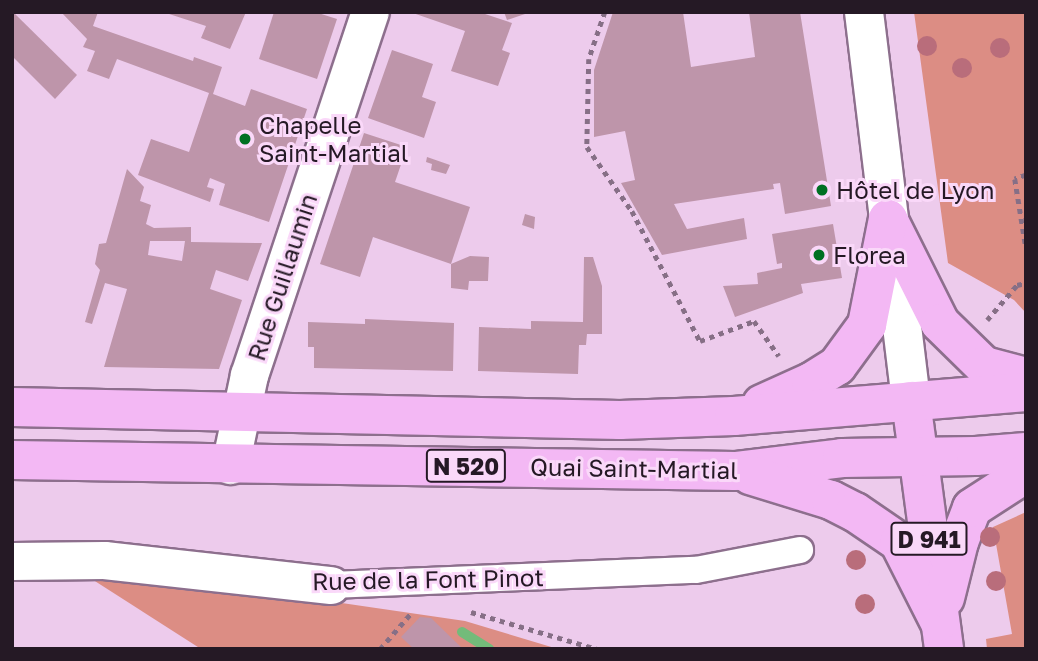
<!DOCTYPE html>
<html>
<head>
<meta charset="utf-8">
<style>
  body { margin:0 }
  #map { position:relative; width:1038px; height:661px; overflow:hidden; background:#edcbec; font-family:"Golos Text",sans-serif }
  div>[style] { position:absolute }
  .green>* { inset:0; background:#dc8d84 }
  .stream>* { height:10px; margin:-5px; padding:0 5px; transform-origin:5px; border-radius:5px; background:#73bb7a }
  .building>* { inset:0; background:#be95aa }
  .path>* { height:4.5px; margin-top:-2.25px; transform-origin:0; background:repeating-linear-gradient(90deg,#866f86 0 5px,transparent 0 10px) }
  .roads { filter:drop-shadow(2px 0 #8d6f8d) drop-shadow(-2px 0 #8d6f8d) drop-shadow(0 2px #8d6f8d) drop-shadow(0 -2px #8d6f8d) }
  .pedestrian>* { height:26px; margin:-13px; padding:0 13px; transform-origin:13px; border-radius:13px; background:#fff }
  .minor>* { height:37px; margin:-18.5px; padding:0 18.5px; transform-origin:18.5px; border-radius:18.5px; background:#fff }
  .secondary>* { height:38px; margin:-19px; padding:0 19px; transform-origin:19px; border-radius:19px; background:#fff }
  .primary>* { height:38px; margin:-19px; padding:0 19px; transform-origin:19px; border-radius:19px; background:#f3b8f4 }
  .trees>* { width:20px; height:20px; margin:-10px; border-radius:50%; background:#b96d7b }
  .dots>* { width:19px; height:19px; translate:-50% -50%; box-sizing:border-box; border:4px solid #fad8f9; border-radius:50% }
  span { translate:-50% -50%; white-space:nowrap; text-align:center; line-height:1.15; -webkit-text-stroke:6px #fad8f9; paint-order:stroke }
  .shield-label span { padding:2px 5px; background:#fad8f9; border:2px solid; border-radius:5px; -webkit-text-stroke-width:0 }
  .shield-label { font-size:23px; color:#251925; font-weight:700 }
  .poi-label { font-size:24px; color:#251925 }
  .left { translate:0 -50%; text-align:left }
  .street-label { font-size:24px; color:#251925 }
  .frame { position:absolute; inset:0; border:14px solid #251925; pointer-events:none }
</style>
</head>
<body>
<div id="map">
  <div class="green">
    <i style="clip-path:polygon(914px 12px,1026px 12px,1026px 313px,1014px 300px,948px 263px)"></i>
    <i style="clip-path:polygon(1026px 512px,1026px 649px,987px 649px,986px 639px,1012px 634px,993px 527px)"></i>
    <i style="clip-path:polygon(87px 576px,287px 595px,465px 621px,558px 649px,201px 649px)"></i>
  </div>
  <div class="stream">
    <i style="left:462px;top:632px;width:32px;rotate:32deg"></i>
  </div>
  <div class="building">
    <i style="clip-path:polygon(13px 12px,77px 75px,55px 99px,12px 56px)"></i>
    <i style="clip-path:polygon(61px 12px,98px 12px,93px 26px,193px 61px,194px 57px,222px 67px,213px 94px,245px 106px,251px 89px,307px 109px,269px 222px,219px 205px,225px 184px,210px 178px,207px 187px,214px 189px,210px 202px,138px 175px,151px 139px,189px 152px,209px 93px,117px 59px,109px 79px,87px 71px,95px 51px,83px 47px,87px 39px)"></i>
    <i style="clip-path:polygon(163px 12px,246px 12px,230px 49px,201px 38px,206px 26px)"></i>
    <i style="clip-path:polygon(274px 12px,315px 12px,337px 19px,317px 79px,259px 59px)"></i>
    <i style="clip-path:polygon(410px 12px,479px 12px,512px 23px,502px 50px,510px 53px,498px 86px,451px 71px,465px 31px)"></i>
    <i style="clip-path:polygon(504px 12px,528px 12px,528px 13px,507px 20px)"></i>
    <i style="clip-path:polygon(613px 12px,683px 12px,691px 67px,755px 57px,749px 12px,800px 12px,831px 206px,785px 214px,780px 183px,773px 184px,774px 189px,674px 204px,687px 229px,744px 218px,747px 239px,662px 255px,621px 183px,635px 180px,625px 131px,594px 137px,594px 70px)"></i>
    <i style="clip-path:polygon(392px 50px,433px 64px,422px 97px,436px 102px,424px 138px,368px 118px)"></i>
    <i style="clip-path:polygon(364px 133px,407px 147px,395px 182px,470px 207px,451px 264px,373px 237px,360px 277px,320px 264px)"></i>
    <i style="clip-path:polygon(427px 157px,450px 165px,446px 174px,431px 170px,432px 164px,426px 162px)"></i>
    <i style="clip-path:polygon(evenodd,127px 169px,144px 187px,140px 201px,151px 205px,146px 224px,154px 228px,191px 227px,191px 242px,262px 243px,248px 281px,216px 270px,210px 289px,242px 300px,219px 369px,104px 367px,127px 289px,105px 283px,92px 324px,85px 322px,100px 270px,95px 264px,99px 244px,106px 243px,127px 169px,150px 241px,185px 241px,182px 261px,148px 255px,150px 241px)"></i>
    <i style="clip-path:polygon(525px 214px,535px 217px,534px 229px,522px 225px)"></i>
    <i style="clip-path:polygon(833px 224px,842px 278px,801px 284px,803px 293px,735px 317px,723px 286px,758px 284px,757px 273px,782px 268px,782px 263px,777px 264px,772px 234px)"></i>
    <i style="clip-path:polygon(470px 256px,489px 257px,488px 281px,469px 281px,468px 290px,451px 288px,451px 264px)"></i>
    <i style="clip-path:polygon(584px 257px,593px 257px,602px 286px,602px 334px,587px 334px,586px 345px,579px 345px,578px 374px,478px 371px,479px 327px,531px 329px,531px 321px,583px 322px)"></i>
    <i style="clip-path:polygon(365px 319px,454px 323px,453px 371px,314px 368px,314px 347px,308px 347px,308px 322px,365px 324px)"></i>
    <i style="clip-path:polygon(420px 617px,431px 618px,463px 649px,414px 649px,401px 637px)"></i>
  </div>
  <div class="path">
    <i style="left:605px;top:12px;width:50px;rotate:108.8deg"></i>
    <i style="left:589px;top:59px;width:88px;rotate:91.3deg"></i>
    <i style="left:587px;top:147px;width:78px;rotate:54.9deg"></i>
    <i style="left:632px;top:211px;width:147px;rotate:62.4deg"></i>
    <i style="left:700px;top:341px;width:58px;rotate:-20.3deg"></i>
    <i style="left:754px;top:321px;width:43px;rotate:54.5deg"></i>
    <i style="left:1026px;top:175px;width:12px;rotate:160deg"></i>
    <i style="left:1015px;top:179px;width:70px;rotate:80.9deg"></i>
    <i style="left:987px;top:320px;width:46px;rotate:-49.4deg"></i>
    <i style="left:1017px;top:285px;width:9px;rotate:-13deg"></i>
    <i style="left:471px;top:612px;width:131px;rotate:16.4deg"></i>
    <i style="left:380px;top:649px;width:49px;rotate:-49.1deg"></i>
  </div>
  <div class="roads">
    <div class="pedestrian">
      <i style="left:331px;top:585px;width:365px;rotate:-2.4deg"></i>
      <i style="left:696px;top:570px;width:106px;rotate:-10.9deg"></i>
    </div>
    <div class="minor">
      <i style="left:230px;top:465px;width:92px;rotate:-78.1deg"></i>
      <i style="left:249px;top:375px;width:383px;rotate:-71.6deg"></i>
      <i style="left:12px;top:561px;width:92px;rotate:-0.6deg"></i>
      <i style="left:104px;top:560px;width:228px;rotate:6.3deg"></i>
    </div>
    <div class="secondary">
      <i style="left:864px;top:12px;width:392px;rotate:83.1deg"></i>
    </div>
    <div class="primary">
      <i style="left:888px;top:219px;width:116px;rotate:63.4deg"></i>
      <i style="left:940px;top:323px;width:62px;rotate:44.3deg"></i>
      <i style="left:984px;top:366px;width:43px;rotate:14.7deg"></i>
      <i style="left:911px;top:401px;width:250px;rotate:82.4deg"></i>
      <i style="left:762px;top:404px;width:54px;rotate:-24.2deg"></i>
      <i style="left:811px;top:382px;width:31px;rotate:-32deg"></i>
      <i style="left:837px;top:366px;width:51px;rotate:-53.8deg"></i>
      <i style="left:867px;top:325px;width:108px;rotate:-78.8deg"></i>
      <i style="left:12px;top:407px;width:608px;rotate:1.22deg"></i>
      <i style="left:620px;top:420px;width:114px;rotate:-2deg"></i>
      <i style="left:734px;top:416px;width:293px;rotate:-4.7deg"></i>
      <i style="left:12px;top:460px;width:723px;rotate:0.87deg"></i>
      <i style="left:735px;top:471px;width:108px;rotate:-6.9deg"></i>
      <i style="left:842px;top:458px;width:134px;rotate:-0.9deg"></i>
      <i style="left:976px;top:456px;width:50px;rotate:-4.6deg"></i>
      <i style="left:750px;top:475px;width:85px;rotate:17.2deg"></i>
      <i style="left:831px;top:500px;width:27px;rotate:27deg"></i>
      <i style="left:855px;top:512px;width:53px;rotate:34.3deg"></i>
      <i style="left:899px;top:542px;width:89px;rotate:63.1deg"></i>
      <i style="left:945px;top:598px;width:58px;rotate:-76deg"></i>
      <i style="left:959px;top:542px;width:36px;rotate:-69deg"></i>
      <i style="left:972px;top:508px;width:64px;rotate:-32.9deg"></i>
    </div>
  </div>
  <div class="trees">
    <i style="left:927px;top:46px"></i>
    <i style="left:1000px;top:48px"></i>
    <i style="left:962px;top:68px"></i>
    <i style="left:990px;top:537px"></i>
    <i style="left:856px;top:560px"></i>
    <i style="left:996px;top:581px"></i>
    <i style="left:865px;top:604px"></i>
  </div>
  <div class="dots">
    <i style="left:245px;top:139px;background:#007023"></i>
    <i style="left:822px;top:190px;background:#007023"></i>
    <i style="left:819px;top:255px;background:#007023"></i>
  </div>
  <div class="shield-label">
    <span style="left:466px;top:466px">N 520</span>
    <span style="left:929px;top:539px">D 941</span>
  </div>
  <div class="poi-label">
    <span class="left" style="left:259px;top:139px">Chapelle<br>Saint-Martial</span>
    <span class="left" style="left:836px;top:190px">Hôtel de Lyon</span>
    <span class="left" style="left:833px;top:255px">Florea</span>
  </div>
  <div class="street-label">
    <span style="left:282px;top:277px;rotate:-72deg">Rue Guillaumin</span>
    <span style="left:634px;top:468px;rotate:1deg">Quai Saint-Martial</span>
    <span style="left:428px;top:579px;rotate:-1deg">Rue de la Font Pinot</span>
  </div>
  <div class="frame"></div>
</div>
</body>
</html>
